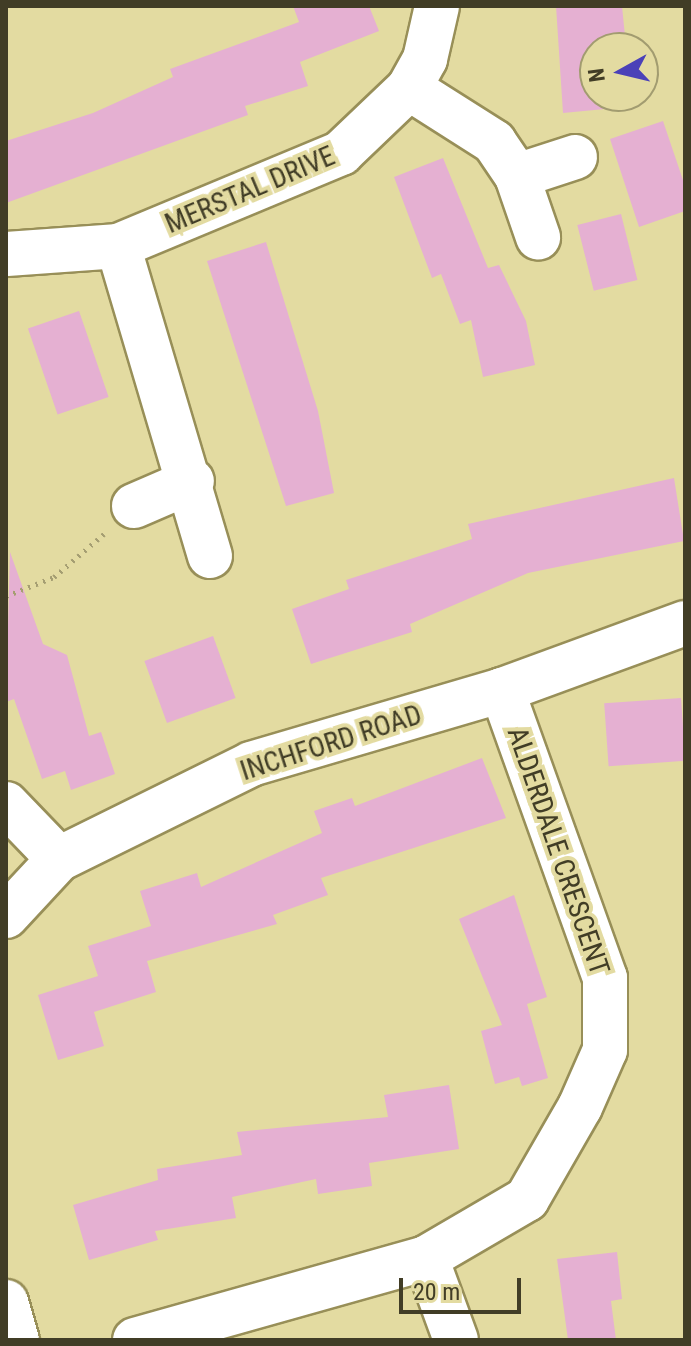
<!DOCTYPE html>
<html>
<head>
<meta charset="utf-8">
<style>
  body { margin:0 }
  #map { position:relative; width:691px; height:1346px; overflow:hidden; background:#e3dba1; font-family:"Roboto Condensed",sans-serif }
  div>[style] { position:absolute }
  .building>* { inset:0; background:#e5b0d2; transform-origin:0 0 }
  .path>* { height:5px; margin-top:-2.5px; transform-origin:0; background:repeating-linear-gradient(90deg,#a59e72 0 2px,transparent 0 8px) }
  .roads { filter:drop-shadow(2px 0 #988f58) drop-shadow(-2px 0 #988f58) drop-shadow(0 2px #988f58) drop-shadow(0 -2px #988f58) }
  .minor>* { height:44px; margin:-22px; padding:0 22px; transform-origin:22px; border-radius:22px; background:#fff }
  span { translate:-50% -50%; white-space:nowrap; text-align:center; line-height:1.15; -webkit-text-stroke:8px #e3dba1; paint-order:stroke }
  .street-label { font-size:28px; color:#413d26 }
  .frame { position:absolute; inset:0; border:8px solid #413d26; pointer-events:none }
  .north { position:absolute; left:579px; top:32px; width:80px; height:80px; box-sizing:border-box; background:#e3dba1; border:2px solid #a29c70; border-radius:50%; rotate:262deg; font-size:22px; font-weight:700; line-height:32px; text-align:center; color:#413d26 }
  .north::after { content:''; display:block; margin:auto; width:28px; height:36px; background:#4b41b8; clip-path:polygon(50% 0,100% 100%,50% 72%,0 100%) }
  .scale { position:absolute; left:399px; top:1278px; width:122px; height:36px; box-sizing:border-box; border:4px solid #413d26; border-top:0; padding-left:10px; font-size:24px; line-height:28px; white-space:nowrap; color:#413d26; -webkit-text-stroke:6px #e3dba1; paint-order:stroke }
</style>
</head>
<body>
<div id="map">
  <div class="building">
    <i style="clip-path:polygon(293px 6px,369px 6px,379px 31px,300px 62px,308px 86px,245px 106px,248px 115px,6px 203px,6px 141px,93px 113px,173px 77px,170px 69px,299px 22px)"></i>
    <i style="clip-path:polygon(556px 6px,622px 6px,626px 46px,595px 48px,595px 96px,625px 96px,626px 107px,563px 113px)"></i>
    <i style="clip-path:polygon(663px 121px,685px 186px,685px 211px,639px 227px,610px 139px)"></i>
    <i style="clip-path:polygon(443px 158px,488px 268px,499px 265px,526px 321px,535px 365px,483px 377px,471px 320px,460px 324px,441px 274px,432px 278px,394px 177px)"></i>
    <i style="left:621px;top:214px;width:68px;height:45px;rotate:76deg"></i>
    <i style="clip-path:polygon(266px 242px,318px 411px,334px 493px,286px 506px,207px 261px)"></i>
    <i style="left:79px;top:311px;width:91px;height:54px;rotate:71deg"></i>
    <i style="clip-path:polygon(674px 478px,684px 541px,528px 573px,410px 624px,412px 632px,311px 664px,292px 609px,349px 589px,346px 580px,472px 539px,468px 524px)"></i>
    <i style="clip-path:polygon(10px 552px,43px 644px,67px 655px,89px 736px,101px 732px,115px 774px,71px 790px,65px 771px,42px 779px,14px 699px,6px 702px)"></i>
    <i style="left:213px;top:636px;width:66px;height:73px;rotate:70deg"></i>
    <i style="left:681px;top:698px;width:63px;height:77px;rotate:86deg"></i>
    <i style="clip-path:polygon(482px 758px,506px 818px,321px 878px,328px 895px,273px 915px,277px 924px,147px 961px,156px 992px,94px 1012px,104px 1046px,58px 1060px,38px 995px,98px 976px,88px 946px,151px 926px,140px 891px,197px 873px,201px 887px,322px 833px,314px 811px,352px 798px,355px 806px)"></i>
    <i style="clip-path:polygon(514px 895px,547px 997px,527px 1004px,548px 1078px,522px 1086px,519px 1077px,495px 1084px,481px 1031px,502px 1025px,459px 919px)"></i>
    <i style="clip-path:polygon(449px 1085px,459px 1149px,369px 1163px,372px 1186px,318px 1194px,316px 1179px,232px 1197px,236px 1218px,155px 1231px,158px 1240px,89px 1260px,73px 1205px,158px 1180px,157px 1169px,242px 1155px,237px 1132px,388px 1117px,384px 1095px)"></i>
    <i style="clip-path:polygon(617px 1252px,622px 1299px,611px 1301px,616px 1340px,568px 1340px,557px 1259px)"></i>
  </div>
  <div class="path">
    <i style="left:6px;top:596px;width:52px;rotate:-21.6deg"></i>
    <i style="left:54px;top:577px;width:66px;rotate:-40.7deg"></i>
  </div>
  <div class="roads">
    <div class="minor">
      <i style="left:409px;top:88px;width:101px;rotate:32.4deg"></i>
      <i style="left:494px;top:142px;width:41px;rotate:55.9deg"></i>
      <i style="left:517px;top:176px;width:65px;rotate:71deg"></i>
      <i style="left:517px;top:176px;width:61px;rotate:-18.1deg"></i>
      <i style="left:7px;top:254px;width:111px;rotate:-4.1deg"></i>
      <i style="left:134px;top:506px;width:63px;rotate:-23.3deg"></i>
      <i style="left:210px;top:556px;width:323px;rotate:-106.5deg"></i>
      <i style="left:118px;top:246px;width:242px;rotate:-22.6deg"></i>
      <i style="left:341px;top:153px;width:94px;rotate:-43.7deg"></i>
      <i style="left:409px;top:88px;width:33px;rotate:-61deg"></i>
      <i style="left:425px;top:59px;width:54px;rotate:-77.2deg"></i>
      <i style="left:6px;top:804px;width:76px;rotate:46.1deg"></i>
      <i style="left:6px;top:916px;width:78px;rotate:-47.1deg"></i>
      <i style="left:59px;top:859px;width:214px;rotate:-26.3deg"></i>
      <i style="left:251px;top:764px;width:262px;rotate:-16.4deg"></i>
      <i style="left:502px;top:690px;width:195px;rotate:-20.1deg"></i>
      <i style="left:426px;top:1258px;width:87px;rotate:69.9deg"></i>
      <i style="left:6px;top:1302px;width:40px;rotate:74deg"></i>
      <i style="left:135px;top:1340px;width:302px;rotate:-15.7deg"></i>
      <i style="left:426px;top:1258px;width:117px;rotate:-30.3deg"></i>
      <i style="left:527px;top:1199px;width:106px;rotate:-60.1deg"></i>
      <i style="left:580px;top:1107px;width:62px;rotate:-66.3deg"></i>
      <i style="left:605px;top:1050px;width:72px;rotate:-90deg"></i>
      <i style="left:605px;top:978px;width:306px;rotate:-109.7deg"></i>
    </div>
  </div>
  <div class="street-label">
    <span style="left:250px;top:190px;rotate:-23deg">MERSTAL DRIVE</span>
    <span style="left:331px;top:743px;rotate:-18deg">INCHFORD ROAD</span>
    <span style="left:558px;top:851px;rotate:71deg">ALDERDALE CRESCENT</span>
  </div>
  <div class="frame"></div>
  <div class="north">N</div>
  <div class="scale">20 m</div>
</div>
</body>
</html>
